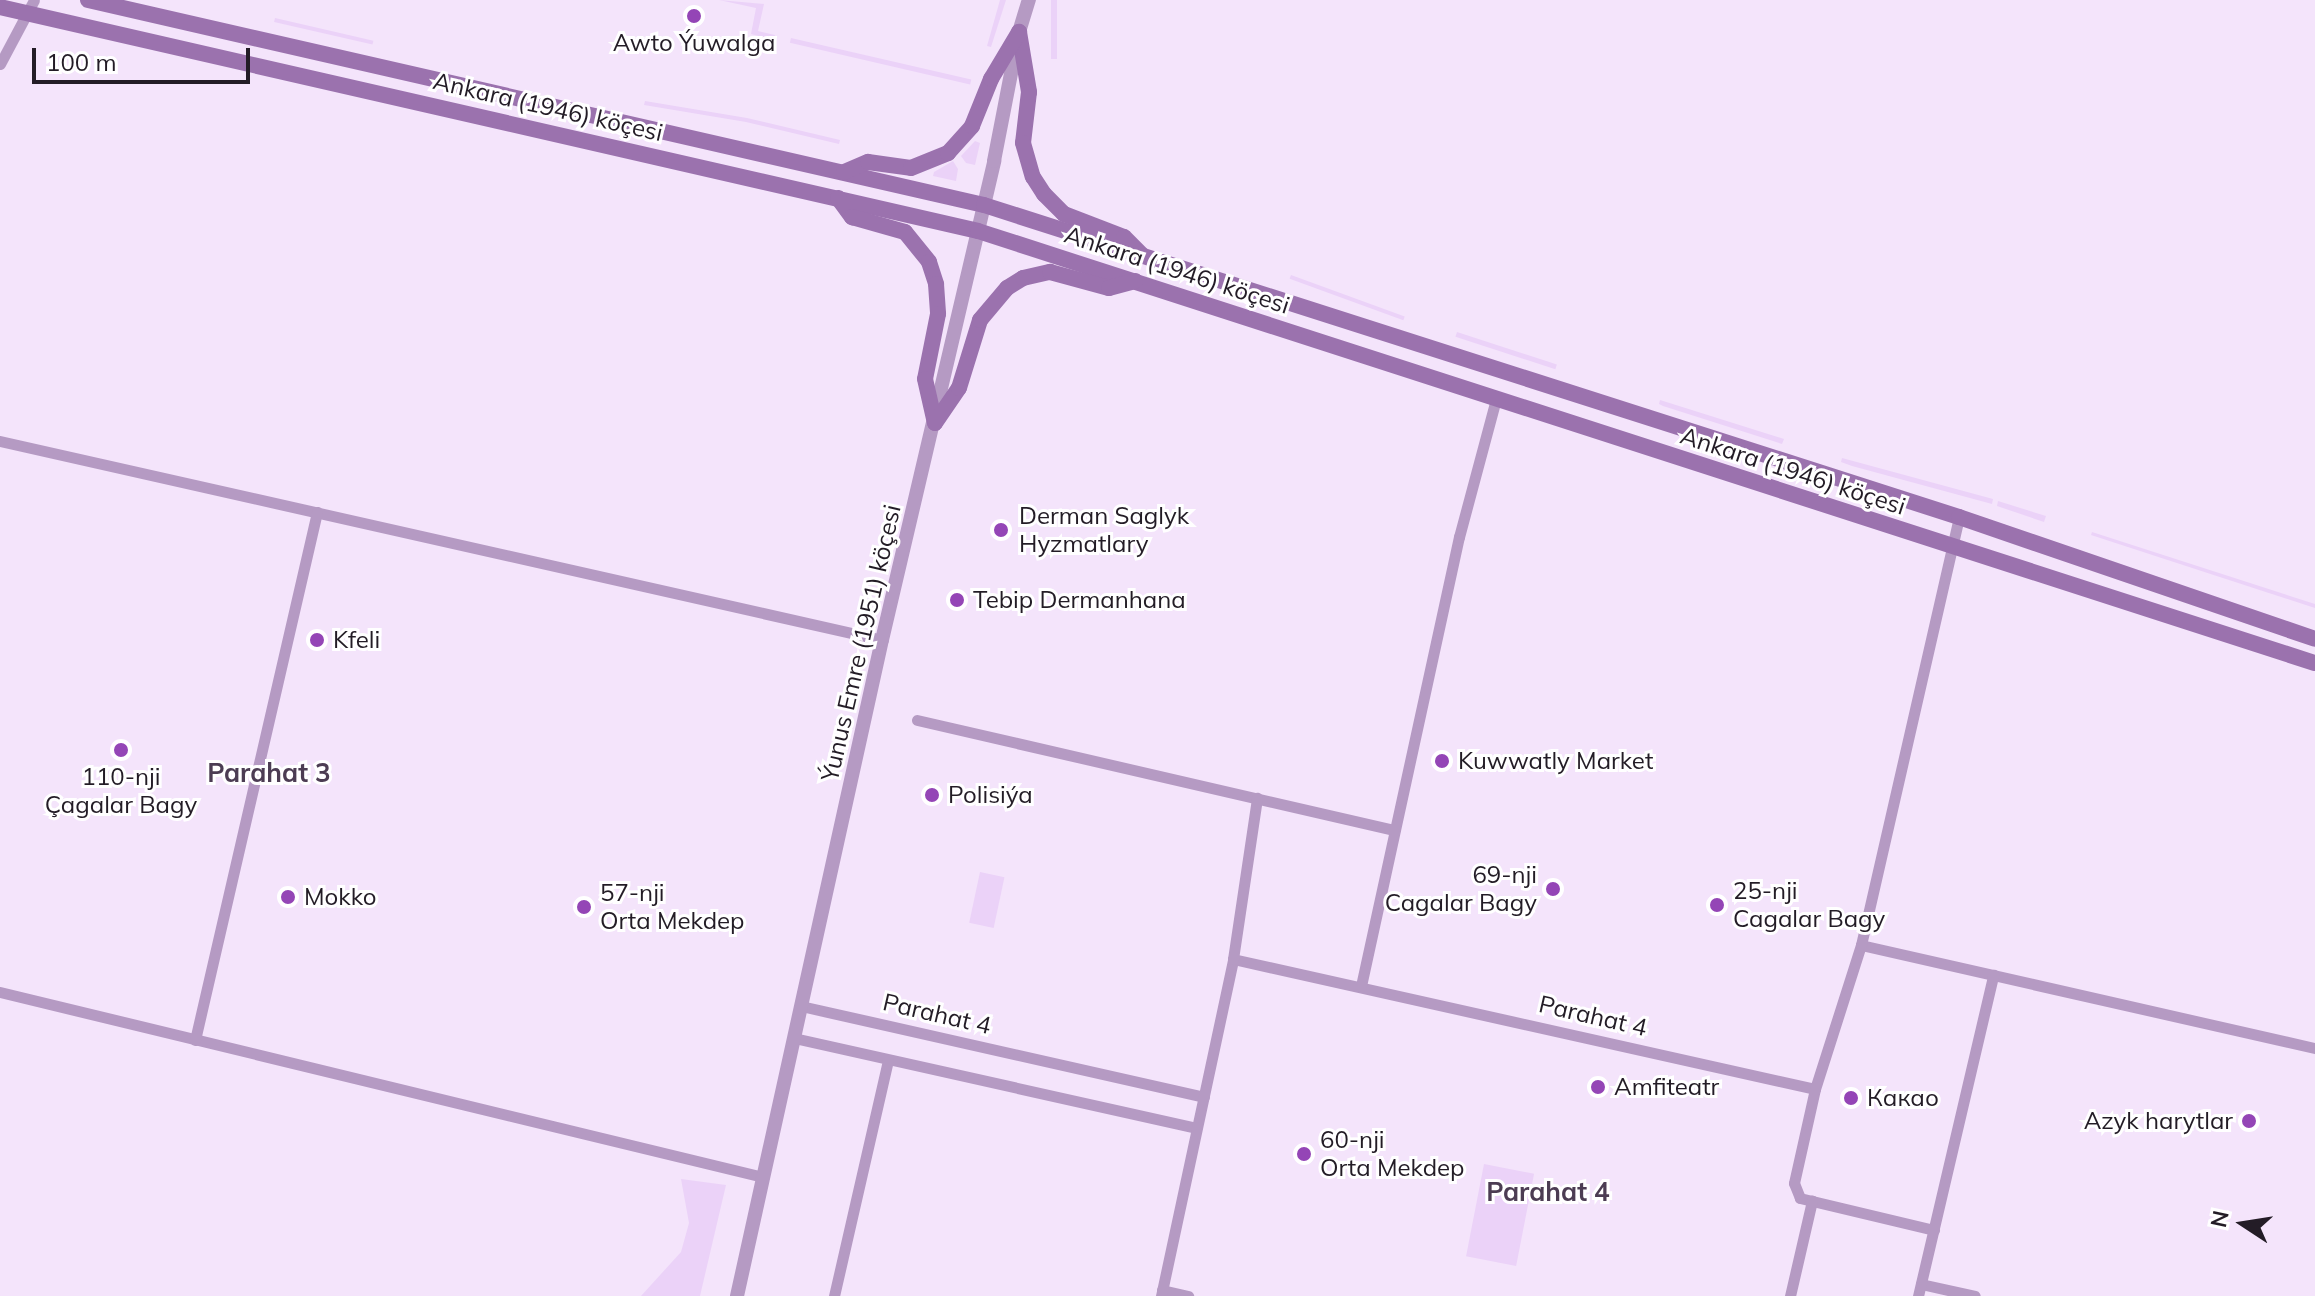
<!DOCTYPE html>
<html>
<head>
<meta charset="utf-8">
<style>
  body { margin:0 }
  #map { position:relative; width:2315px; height:1296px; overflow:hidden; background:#f4e4fb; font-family:Mulish,sans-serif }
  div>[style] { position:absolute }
  .green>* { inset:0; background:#ebd2f8; transform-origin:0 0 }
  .minor>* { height:11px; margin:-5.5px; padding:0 5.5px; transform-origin:5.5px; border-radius:5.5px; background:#b59ac3 }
  .tertiary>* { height:14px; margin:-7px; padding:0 7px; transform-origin:7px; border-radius:7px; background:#b59ac3 }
  .secondary>* { height:16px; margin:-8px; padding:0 8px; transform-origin:8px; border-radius:8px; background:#9b72ae }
  .dots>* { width:22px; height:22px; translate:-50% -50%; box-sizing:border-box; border:4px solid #fff; border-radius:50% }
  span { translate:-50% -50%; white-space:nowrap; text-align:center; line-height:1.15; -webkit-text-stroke:6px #fff; paint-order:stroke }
  .poi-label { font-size:24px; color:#231c26 }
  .left { translate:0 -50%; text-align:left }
  .right { translate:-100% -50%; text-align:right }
  .street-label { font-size:24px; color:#231c26 }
  .neighbourhood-label { font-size:26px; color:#4c3c53; font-weight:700 }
  .north { position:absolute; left:2203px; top:1184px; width:80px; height:80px; -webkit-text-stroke:6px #fff; paint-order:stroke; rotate:282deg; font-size:22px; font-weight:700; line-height:32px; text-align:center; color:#231c26 }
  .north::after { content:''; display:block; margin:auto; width:28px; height:36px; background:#231c26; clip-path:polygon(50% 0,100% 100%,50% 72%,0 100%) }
  .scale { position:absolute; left:32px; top:48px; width:218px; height:36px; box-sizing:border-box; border:4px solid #231c26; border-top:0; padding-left:10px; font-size:24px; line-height:28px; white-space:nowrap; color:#231c26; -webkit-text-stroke:6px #fff; paint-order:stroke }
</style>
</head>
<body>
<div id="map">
  <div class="green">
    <i style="clip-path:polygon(719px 0,764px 4px,758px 31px,775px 35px,774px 40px,751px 34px,756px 8px)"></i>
    <i style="clip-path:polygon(1000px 0,1006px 0,991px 47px,987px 46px)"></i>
    <i style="left:1051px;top:0;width:6px;height:59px"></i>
    <i style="left:275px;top:18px;width:101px;height:4px;rotate:13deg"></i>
    <i style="left:791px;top:38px;width:185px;height:5px;rotate:13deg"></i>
    <i style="clip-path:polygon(645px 101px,747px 118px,840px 140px,839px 144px,746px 122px,644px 105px)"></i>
    <i style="clip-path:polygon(975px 141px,980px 143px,975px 165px,966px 163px,961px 156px)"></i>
    <i style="clip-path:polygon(953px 161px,958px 169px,956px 181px,933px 176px,934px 172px)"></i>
    <i style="left:1291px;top:275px;width:121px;height:4px;rotate:20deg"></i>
    <i style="left:1457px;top:332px;width:105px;height:5px;rotate:18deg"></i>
    <i style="clip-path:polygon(1660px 400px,1784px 439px,1782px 444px,1663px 406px,1659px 404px)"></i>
    <i style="clip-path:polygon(1842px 458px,1993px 499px,1992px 504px,1852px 466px,1841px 462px)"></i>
    <i style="clip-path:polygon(1998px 501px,2046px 516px,2044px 522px,1997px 506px)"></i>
    <i style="clip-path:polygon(2092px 532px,2315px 604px,2315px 608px,2091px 535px)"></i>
    <i style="left:980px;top:872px;width:25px;height:52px;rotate:12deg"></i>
    <i style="left:1484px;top:1164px;width:51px;height:94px;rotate:11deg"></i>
    <i style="clip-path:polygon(681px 1179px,726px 1185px,700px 1296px,641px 1296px,681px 1252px,689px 1223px)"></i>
  </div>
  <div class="minor">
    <i style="left:0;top:64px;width:72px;rotate:-62deg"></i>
    <i style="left:0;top:441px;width:904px;rotate:12.71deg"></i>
    <i style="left:917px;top:720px;width:490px;rotate:13deg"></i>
    <i style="left:1861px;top:945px;width:466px;rotate:12.8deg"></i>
    <i style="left:1233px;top:959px;width:596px;rotate:12.59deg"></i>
    <i style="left:1361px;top:986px;width:460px;rotate:-77.7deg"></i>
    <i style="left:1459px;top:537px;width:143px;rotate:-75deg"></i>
    <i style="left:0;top:992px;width:785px;rotate:13.63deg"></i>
    <i style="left:801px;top:1006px;width:413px;rotate:12.7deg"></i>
    <i style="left:794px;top:1038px;width:412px;rotate:12.6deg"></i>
    <i style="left:195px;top:1040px;width:542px;rotate:-76.99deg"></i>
    <i style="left:1934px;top:1230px;width:138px;rotate:-166.6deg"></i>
    <i style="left:1800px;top:1198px;width:16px;rotate:-112deg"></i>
    <i style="left:1794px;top:1183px;width:96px;rotate:-77.4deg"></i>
    <i style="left:1815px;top:1089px;width:151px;rotate:-72.3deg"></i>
    <i style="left:1861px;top:945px;width:439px;rotate:-77.1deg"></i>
    <i style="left:1921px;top:1284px;width:55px;rotate:12.5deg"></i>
    <i style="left:1162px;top:1290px;width:27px;rotate:13deg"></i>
    <i style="left:834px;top:1296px;width:242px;rotate:-77.1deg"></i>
    <i style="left:1161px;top:1296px;width:345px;rotate:-77.9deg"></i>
    <i style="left:1233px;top:959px;width:163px;rotate:-81.5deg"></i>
    <i style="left:1790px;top:1296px;width:98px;rotate:-77deg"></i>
    <i style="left:1918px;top:1296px;width:330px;rotate:-76.8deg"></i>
  </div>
  <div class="tertiary">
    <i style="left:737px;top:1296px;width:672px;rotate:-77.54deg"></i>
    <i style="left:882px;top:640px;width:492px;rotate:-76.8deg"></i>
    <i style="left:994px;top:161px;width:131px;rotate:-79deg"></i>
    <i style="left:1019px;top:32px;width:34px;rotate:-73deg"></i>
  </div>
  <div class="secondary">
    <i style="left:88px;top:0;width:919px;rotate:12.89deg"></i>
    <i style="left:984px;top:205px;width:1024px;rotate:17.74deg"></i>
    <i style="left:1959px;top:517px;width:376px;rotate:18.9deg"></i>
    <i style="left:0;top:7px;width:1003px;rotate:12.9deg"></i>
    <i style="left:978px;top:231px;width:1405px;rotate:17.91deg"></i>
    <i style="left:1019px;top:32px;width:61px;rotate:80.5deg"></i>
    <i style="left:1029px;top:92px;width:51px;rotate:96.7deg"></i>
    <i style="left:1023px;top:143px;width:35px;rotate:74deg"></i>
    <i style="left:1033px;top:177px;width:20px;rotate:57deg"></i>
    <i style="left:1044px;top:194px;width:28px;rotate:45deg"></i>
    <i style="left:1064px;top:214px;width:64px;rotate:21deg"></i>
    <i style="left:1124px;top:237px;width:25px;rotate:45deg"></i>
    <i style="left:844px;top:172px;width:26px;rotate:-23deg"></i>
    <i style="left:868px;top:162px;width:43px;rotate:7.9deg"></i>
    <i style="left:911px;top:168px;width:40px;rotate:-22deg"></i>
    <i style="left:948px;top:153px;width:36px;rotate:-48deg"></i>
    <i style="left:972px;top:126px;width:51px;rotate:-68deg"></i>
    <i style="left:991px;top:79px;width:55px;rotate:-59.2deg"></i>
    <i style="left:838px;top:198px;width:24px;rotate:54deg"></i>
    <i style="left:852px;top:217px;width:55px;rotate:15.8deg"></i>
    <i style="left:905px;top:232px;width:38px;rotate:51deg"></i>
    <i style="left:929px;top:262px;width:23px;rotate:72deg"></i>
    <i style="left:936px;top:284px;width:30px;rotate:86deg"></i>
    <i style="left:938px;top:314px;width:66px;rotate:101.3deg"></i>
    <i style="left:925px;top:379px;width:45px;rotate:77.2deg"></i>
    <i style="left:935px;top:423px;width:42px;rotate:-55.6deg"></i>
    <i style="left:959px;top:388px;width:71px;rotate:-72.8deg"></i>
    <i style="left:980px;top:320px;width:42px;rotate:-49.8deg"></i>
    <i style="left:1007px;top:288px;width:19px;rotate:-32deg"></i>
    <i style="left:1023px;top:278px;width:28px;rotate:-13deg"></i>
    <i style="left:1050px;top:272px;width:61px;rotate:15.2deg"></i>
    <i style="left:1109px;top:288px;width:27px;rotate:-15deg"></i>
  </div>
  <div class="dots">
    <i style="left:694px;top:16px;background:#9445b6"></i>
    <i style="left:1001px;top:530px;background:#9445b6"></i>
    <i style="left:957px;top:600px;background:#9445b6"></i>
    <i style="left:317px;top:640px;background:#9445b6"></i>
    <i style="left:121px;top:750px;background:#9445b6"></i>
    <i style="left:1442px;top:761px;background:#9445b6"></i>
    <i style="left:932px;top:795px;background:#9445b6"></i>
    <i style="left:1553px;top:889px;background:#9445b6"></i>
    <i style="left:288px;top:897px;background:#9445b6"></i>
    <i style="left:1717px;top:905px;background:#9445b6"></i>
    <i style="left:584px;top:907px;background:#9445b6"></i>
    <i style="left:1598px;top:1087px;background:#9445b6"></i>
    <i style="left:1851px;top:1098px;background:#9445b6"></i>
    <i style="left:2249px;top:1121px;background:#9445b6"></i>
    <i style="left:1304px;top:1154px;background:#9445b6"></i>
  </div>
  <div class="poi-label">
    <span style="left:694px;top:43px">Awto Ýuwalga</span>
    <span class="left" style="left:1019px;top:530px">Derman Saglyk<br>Hyzmatlary</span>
    <span class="left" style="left:973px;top:600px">Tebip Dermanhana</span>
    <span class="left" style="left:333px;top:640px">Kfeli</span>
    <span class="left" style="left:1458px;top:761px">Kuwwatly Market</span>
    <span style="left:121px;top:791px">110-nji<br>Çagalar Bagy</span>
    <span class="left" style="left:948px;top:795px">Polisiýa</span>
    <span class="right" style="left:1537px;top:889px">69-nji<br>Cagalar Bagy</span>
    <span class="left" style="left:1733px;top:905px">25-nji<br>Cagalar Bagy</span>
    <span class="left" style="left:600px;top:907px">57-nji<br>Orta Mekdep</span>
    <span class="left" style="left:304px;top:897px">Mokko</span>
    <span class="left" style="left:1614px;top:1087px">Amfiteatr</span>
    <span class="left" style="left:1867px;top:1098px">Какао</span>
    <span class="right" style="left:2233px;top:1121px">Azyk harytlar</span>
    <span class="left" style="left:1320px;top:1154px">60-nji<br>Orta Mekdep</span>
  </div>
  <div class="street-label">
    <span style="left:548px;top:107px;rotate:13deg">Ankara (1946) köçesi</span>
    <span style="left:1177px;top:270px;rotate:18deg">Ankara (1946) köçesi</span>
    <span style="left:1793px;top:471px;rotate:18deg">Ankara (1946) köçesi</span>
    <span style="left:861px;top:643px;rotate:-77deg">Ýunus Emre (1951) köçesi</span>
    <span style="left:937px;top:1014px;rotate:13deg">Parahat 4</span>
    <span style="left:1593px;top:1016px;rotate:13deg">Parahat 4</span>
  </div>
  <div class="neighbourhood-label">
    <span style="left:269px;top:773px">Parahat 3</span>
    <span style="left:1548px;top:1192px">Parahat 4</span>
  </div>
  <div class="north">N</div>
  <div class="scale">100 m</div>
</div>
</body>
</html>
